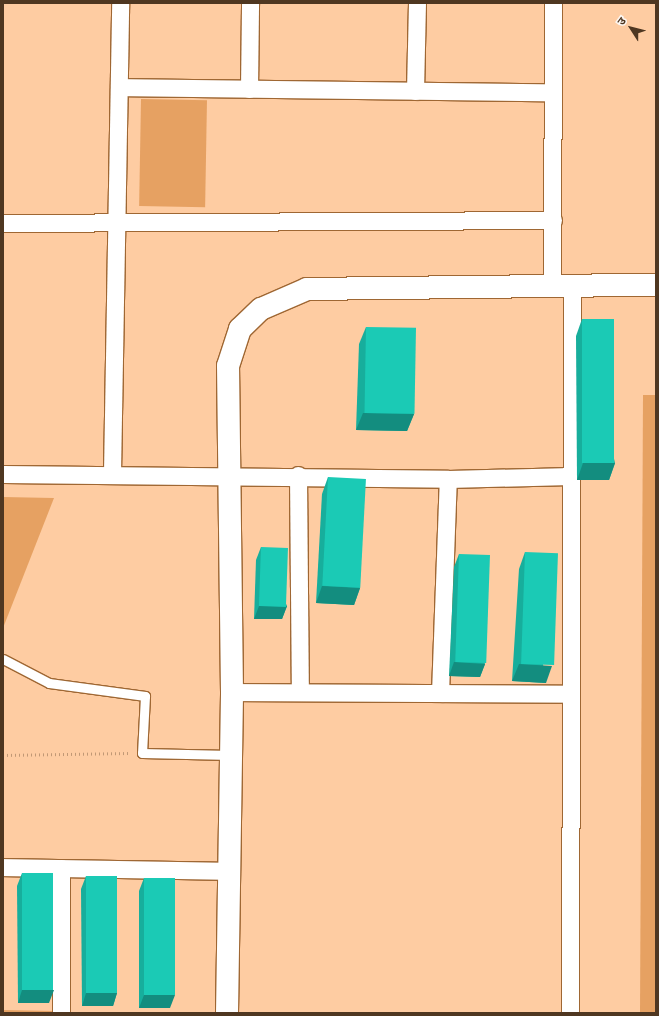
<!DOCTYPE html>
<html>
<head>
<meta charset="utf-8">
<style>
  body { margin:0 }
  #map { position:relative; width:659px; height:1016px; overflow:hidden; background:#fecca2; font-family:Cabin,"Noto Sans Devanagari",sans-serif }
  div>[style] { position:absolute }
  .green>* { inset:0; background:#e6a162; transform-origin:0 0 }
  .path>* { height:2.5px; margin-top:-1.25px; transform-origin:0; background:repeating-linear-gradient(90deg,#c19875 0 1px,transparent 0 4px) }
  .roads { filter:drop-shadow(1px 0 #9f6733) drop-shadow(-1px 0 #9f6733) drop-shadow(0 1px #9f6733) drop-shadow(0 -1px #9f6733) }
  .lane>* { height:9px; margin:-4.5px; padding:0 4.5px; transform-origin:4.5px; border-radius:4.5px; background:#fff }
  .street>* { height:17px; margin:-8.5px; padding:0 8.5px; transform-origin:8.5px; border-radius:8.5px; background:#fff }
  .secondary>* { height:22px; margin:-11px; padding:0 11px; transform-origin:11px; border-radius:11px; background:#fff }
  .wall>* { inset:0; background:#17ae9c }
  .shaded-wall>* { inset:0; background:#138d7f }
  .building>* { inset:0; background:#1bcab5; transform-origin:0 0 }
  span { translate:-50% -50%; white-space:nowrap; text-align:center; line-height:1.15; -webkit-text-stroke:3px #fdf7f2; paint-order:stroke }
  .frame { position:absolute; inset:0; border:4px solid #4f3721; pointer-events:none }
  .north { position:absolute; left:611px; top:8px; width:40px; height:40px; -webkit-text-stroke:3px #fdf7f2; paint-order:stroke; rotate:306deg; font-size:11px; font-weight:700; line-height:16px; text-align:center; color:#4f3721 }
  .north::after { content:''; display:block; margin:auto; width:14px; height:18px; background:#4f3721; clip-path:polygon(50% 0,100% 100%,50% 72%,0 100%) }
</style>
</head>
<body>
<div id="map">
  <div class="green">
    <i style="left:141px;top:99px;width:66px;height:107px;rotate:1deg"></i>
    <i style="clip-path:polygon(643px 395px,656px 395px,656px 1013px,640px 1013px)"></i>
    <i style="clip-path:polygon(3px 497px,54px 498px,3px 628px)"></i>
    <i style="clip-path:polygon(3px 1010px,54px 1011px,54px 1013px,3px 1013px)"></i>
  </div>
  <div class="path">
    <i style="left:3px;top:755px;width:127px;rotate:-0.9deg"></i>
  </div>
  <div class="roads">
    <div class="lane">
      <i style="left:3px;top:659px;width:52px;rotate:27.6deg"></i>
      <i style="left:49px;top:683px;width:97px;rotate:7.7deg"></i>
      <i style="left:145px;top:696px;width:57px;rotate:93deg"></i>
      <i style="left:142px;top:753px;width:89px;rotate:1.3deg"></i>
    </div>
    <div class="street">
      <i style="left:119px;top:87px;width:434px;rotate:0.7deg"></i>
      <i style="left:249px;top:89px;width:86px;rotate:-89.3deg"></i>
      <i style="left:415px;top:91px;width:88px;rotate:-88.7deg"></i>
      <i style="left:3px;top:223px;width:550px;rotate:-0.31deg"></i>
      <i style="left:552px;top:286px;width:283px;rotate:-89.8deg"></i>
      <i style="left:112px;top:473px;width:470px;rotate:-89deg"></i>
      <i style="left:3px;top:474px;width:445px;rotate:0.6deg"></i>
      <i style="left:448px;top:479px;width:123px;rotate:-1.4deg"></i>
      <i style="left:298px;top:475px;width:215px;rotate:89.5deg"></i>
      <i style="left:232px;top:692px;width:338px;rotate:0.3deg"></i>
      <i style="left:440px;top:693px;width:214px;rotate:-87.9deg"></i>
      <i style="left:3px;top:867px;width:225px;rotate:1deg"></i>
      <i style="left:61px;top:1013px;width:145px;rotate:-90deg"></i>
      <i style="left:570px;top:1013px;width:727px;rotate:-89.84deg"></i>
    </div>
    <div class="secondary">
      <i style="left:227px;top:1013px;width:321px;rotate:-89.1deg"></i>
      <i style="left:232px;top:692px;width:326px;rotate:-90.7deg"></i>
      <i style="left:228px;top:366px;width:39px;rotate:-72deg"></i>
      <i style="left:240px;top:329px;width:29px;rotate:-44deg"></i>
      <i style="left:261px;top:309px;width:50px;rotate:-23.5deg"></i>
      <i style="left:307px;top:289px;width:349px;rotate:-0.7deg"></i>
    </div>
  </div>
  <div class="wall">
    <i style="clip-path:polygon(582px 319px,615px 463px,609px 480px,577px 480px,576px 336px)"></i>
    <i style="clip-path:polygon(366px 327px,414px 414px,407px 431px,356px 430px,359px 344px)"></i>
    <i style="clip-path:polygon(328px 477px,360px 588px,354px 605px,316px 603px,322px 494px)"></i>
    <i style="clip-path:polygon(261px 547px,287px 606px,282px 619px,254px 619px,256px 560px)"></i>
    <i style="clip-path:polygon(525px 552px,546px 683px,512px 681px,519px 569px)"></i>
    <i style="clip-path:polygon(459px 554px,485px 664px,480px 677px,449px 676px,454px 567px)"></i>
    <i style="clip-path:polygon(22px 873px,49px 1003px,18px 1003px,17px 886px)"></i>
    <i style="clip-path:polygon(86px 876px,117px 993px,113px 1006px,82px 1006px,81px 889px)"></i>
    <i style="clip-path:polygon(144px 878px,170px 1008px,139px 1008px,139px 891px)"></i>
  </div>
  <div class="shaded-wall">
    <i style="clip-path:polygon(363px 413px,414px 414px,407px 431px,356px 430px)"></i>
    <i style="clip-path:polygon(583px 463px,615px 463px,609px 480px,577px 480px)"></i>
    <i style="clip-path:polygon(322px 586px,360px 588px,354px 605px,316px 603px)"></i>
    <i style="clip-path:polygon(259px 606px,287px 606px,282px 619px,254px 619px)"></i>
    <i style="clip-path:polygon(454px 662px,485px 664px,480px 677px,449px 676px)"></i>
    <i style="clip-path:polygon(519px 664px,552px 666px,546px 683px,512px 681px)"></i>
    <i style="clip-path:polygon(22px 990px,54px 990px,49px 1003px,18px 1003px)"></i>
    <i style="clip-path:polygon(86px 993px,117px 993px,113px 1006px,82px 1006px)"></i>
    <i style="clip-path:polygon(144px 995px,175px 995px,170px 1008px,139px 1008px)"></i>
  </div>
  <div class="building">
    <i style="left:582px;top:319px;width:32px;height:144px"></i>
    <i style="left:366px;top:327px;width:50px;height:86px;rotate:1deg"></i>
    <i style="left:328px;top:477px;width:38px;height:109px;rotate:3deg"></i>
    <i style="left:261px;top:547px;width:27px;height:59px;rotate:2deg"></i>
    <i style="left:525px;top:552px;width:33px;height:112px;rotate:2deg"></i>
    <i style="left:459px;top:554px;width:31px;height:108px;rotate:2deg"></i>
    <i style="left:22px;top:873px;width:31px;height:117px"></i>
    <i style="left:86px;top:876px;width:31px;height:117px"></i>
    <i style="left:144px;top:878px;width:31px;height:117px"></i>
  </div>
  <div class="frame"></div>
  <div class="north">उ</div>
</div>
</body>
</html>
